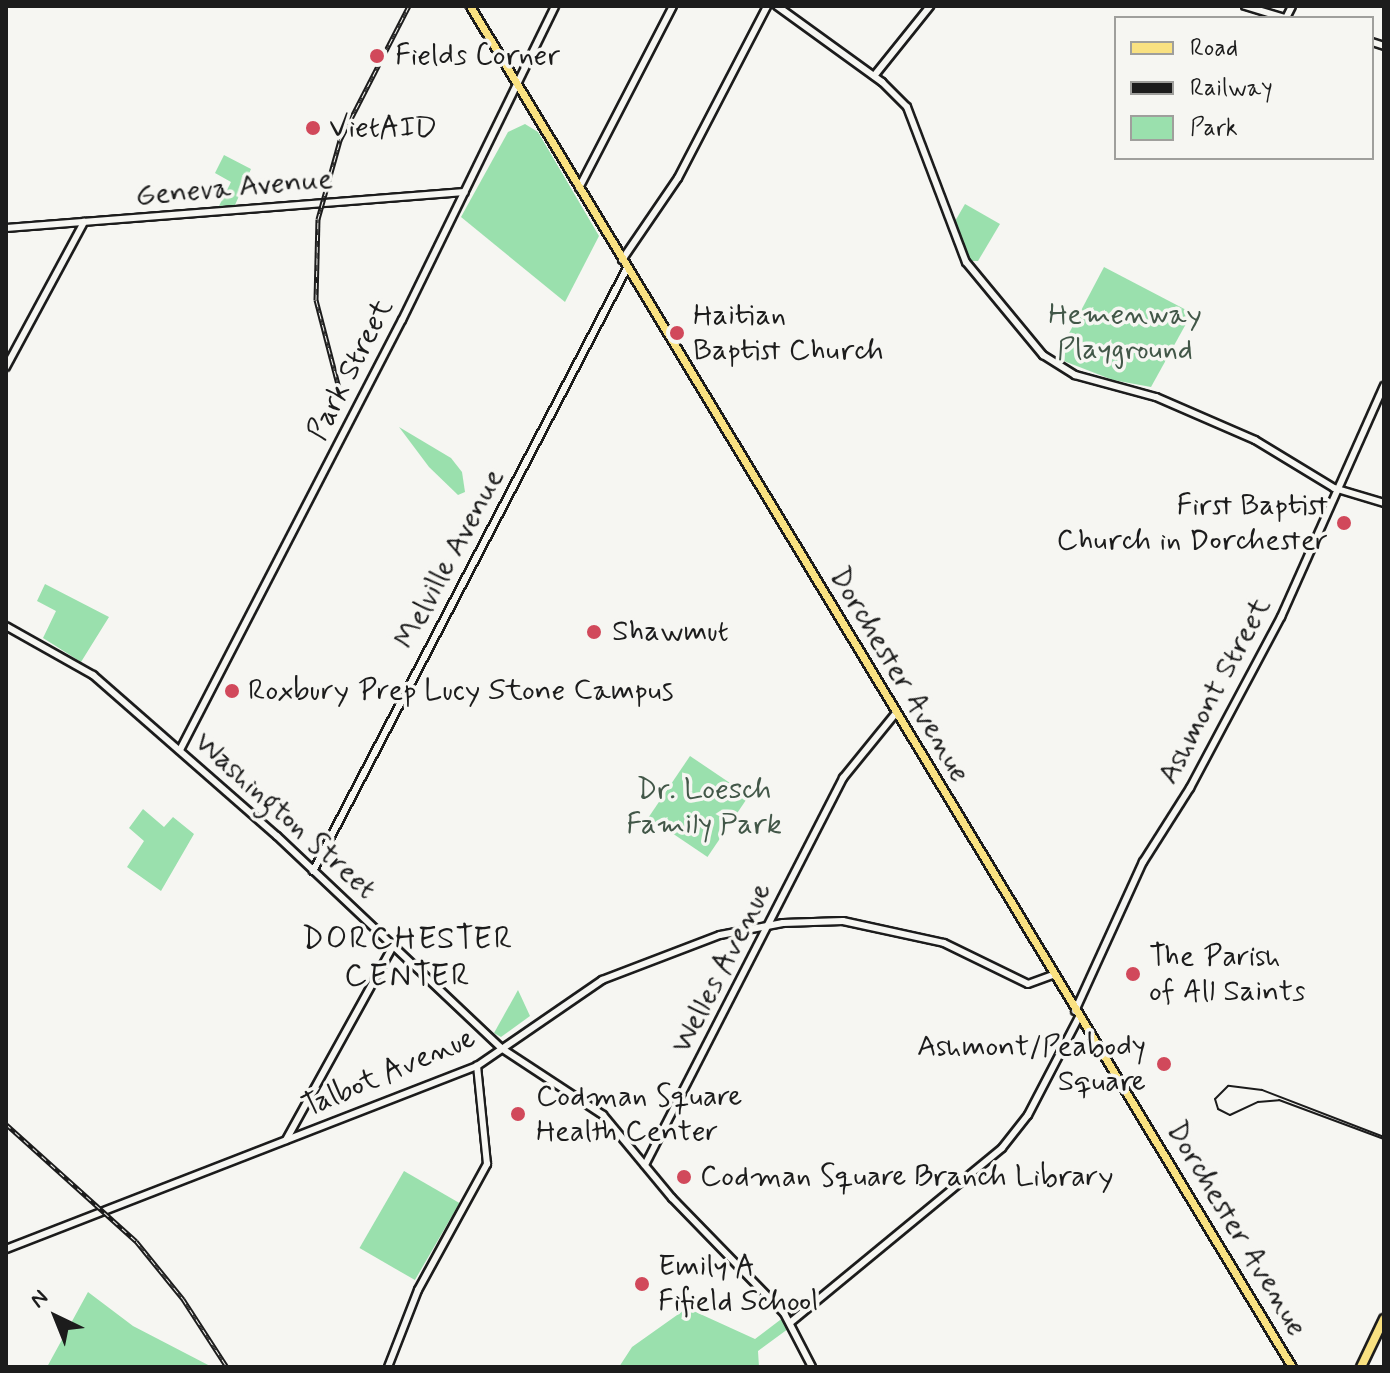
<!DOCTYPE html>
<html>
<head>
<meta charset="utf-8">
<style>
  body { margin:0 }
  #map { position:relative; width:1390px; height:1373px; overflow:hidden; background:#f6f6f2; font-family:Mynerve,sans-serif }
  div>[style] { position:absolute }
  .green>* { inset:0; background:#9ae0ad; transform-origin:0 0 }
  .roads { filter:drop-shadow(2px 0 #1c1c1c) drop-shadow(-2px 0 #1c1c1c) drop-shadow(0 2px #1c1c1c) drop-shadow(0 -2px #1c1c1c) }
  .secondary>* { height:6px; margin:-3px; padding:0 3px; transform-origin:3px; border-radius:3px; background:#f6f6f2 }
  .primary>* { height:7px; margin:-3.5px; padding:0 3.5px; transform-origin:3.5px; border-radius:3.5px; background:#f9e181 }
  .highway>* { height:8px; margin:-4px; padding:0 4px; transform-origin:4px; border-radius:4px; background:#f9e181 }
  .tram>* { height:2px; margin:-1px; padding:0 1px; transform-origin:1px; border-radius:1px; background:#1c1c1c }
  .rail>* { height:5px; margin-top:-2.5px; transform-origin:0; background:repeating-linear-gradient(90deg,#f6f6f2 0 6px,#1c1c1c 0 12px); box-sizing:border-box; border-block:2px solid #1c1c1c }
  .dots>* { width:22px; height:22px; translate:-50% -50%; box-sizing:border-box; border:4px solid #f6f6f2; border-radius:50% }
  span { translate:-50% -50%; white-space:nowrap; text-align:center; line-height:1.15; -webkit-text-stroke:7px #f6f6f2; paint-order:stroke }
  .poi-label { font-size:30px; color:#1c1c1c }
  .left { translate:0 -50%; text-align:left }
  .right { translate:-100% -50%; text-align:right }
  .street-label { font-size:30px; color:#1c1c1c }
  .park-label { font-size:30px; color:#425748 }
  .neighbourhood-label { font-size:32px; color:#1c1c1c; letter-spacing:2px }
  .frame { position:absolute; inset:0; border:8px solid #1c1c1c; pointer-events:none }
  .legend { position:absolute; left:1114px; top:16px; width:260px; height:144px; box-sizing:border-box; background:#f6f6f2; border:2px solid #9f9f9c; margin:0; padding:10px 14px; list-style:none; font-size:24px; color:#1c1c1c }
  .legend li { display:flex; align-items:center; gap:16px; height:40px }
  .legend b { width:40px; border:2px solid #9f9f9c }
  .north { position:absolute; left:16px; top:1277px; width:80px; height:80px; -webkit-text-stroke:6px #f6f6f2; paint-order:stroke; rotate:317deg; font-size:22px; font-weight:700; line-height:32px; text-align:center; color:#1c1c1c }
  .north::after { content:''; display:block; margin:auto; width:28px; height:36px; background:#1c1c1c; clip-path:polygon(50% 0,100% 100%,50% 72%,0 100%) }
</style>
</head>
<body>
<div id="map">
  <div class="green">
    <i style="clip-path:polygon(525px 124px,538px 132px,599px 236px,565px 302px,461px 217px,508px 132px)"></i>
    <i style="clip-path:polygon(224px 155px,251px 169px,235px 205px,219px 206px,231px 182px,215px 173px)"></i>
    <i style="clip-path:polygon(965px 204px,1000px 224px,978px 261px,971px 261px,954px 223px)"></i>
    <i style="clip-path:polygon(1104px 267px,1192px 313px,1151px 387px,1113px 380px,1056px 358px)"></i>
    <i style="clip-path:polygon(399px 427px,451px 458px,462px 472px,465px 492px,458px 495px,429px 467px)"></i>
    <i style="clip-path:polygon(45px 584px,109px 617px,81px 662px,43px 638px,56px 611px,37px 601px)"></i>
    <i style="left:690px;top:756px;width:71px;height:74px;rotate:34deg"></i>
    <i style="clip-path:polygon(143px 809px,164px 827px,173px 817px,194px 834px,161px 891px,127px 867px,144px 841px,129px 828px)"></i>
    <i style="clip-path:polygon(518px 990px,530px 1016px,501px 1037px,494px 1033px)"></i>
    <i style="left:404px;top:1171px;width:64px;height:89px;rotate:30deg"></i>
    <i style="clip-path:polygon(88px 1292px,133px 1326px,212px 1367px,47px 1367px)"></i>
    <i style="clip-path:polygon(687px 1308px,755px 1339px,784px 1317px,792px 1326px,758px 1351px,759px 1367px,619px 1367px,632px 1347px)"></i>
  </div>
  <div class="roads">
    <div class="secondary">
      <i style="left:777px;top:6px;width:130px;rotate:35.9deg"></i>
      <i style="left:882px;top:82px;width:35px;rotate:45deg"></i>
      <i style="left:907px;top:107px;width:166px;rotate:69.2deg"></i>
      <i style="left:966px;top:262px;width:121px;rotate:50.4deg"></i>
      <i style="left:1043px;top:355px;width:38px;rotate:32deg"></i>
      <i style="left:1075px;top:375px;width:84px;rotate:15.2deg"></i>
      <i style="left:1156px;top:397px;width:108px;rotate:23.5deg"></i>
      <i style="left:1255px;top:440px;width:92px;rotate:31.3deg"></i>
      <i style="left:1334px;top:488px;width:52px;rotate:16.7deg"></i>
      <i style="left:1245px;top:6px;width:42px;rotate:16.7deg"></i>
      <i style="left:1286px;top:18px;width:13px;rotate:-63deg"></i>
      <i style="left:1372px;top:42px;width:13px;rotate:18deg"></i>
      <i style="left:874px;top:76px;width:90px;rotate:-51.3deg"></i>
      <i style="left:579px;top:188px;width:205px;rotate:-62.7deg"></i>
      <i style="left:6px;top:228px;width:460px;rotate:-4.5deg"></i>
      <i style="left:622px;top:260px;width:99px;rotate:-55.7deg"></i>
      <i style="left:678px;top:178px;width:194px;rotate:-62.6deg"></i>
      <i style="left:6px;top:367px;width:165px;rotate:-61.7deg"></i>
      <i style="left:6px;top:626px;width:100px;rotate:29.4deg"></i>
      <i style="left:93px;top:675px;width:244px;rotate:41.2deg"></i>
      <i style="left:277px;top:836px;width:308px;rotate:43.4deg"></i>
      <i style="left:501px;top:1048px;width:122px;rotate:33.3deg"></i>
      <i style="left:603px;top:1115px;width:108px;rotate:50.3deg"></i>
      <i style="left:672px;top:1198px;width:161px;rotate:45.8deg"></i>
      <i style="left:784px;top:1313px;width:61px;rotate:62.6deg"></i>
      <i style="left:180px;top:750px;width:484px;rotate:-62.7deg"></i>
      <i style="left:402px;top:320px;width:349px;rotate:-64deg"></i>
      <i style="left:313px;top:871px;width:680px;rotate:-62.49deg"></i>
      <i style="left:1075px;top:1011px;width:164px;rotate:-65.5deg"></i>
      <i style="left:1143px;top:862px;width:88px;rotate:-57.6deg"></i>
      <i style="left:1190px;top:788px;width:194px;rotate:-62deg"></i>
      <i style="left:1281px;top:617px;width:253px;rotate:-66deg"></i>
      <i style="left:286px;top:1140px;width:222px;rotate:-61.1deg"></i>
      <i style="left:645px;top:1165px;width:435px;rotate:-62.9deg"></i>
      <i style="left:843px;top:778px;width:82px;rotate:-50.9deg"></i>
      <i style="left:6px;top:1249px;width:505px;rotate:-21.23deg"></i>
      <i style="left:477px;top:1066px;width:152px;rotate:-34.5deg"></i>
      <i style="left:602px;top:980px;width:126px;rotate:-20.9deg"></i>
      <i style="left:720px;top:935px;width:64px;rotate:-10.8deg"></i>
      <i style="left:783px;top:923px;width:60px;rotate:-1.9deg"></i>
      <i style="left:843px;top:921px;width:103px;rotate:12.3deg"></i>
      <i style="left:944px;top:943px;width:93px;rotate:26deg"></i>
      <i style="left:1028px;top:984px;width:27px;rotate:-20deg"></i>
      <i style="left:791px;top:1322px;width:273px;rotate:-39.5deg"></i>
      <i style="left:1002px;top:1148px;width:42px;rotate:-51.8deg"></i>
      <i style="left:1028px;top:1115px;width:110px;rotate:-62.5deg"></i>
      <i style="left:388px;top:1367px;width:83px;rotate:-68.7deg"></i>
      <i style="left:418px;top:1290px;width:144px;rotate:-61.3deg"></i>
      <i style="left:487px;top:1164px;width:99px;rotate:-95.8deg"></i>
    </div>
    <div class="primary">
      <i style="left:470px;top:6px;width:1590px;rotate:58.87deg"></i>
    </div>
    <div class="highway">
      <i style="left:1361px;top:1367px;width:53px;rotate:-64.4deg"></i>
    </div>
  </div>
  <div class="tram">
    <i style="left:1384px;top:1137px;width:131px;rotate:-158.9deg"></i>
    <i style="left:1262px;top:1090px;width:34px;rotate:-173deg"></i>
    <i style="left:1228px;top:1086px;width:18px;rotate:135deg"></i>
    <i style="left:1215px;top:1099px;width:10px;rotate:73deg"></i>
    <i style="left:1218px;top:1109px;width:13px;rotate:27deg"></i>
    <i style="left:1230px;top:1115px;width:31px;rotate:-25deg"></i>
    <i style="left:1258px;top:1102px;width:21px;rotate:-5deg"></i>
    <i style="left:1279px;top:1100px;width:112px;rotate:20.4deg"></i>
  </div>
  <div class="rail">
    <i style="left:339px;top:388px;width:91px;rotate:-104.6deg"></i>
    <i style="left:316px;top:300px;width:81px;rotate:-88.6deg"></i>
    <i style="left:318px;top:219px;width:82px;rotate:-74.4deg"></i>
    <i style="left:340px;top:140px;width:151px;rotate:-62.8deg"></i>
    <i style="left:6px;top:1124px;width:175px;rotate:42deg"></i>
    <i style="left:136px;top:1241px;width:75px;rotate:51deg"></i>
    <i style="left:183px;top:1299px;width:81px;rotate:57.1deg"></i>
  </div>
  <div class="dots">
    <i style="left:377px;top:56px;background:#d1495b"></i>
    <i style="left:313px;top:128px;background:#d1495b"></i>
    <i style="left:677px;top:333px;background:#d1495b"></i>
    <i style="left:1344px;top:523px;background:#d1495b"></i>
    <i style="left:594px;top:632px;background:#d1495b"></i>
    <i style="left:232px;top:691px;background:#d1495b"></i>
    <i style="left:1133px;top:974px;background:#d1495b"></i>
    <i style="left:1164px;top:1064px;background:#d1495b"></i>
    <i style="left:518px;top:1114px;background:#d1495b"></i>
    <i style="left:684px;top:1177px;background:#d1495b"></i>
    <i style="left:642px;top:1284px;background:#d1495b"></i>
  </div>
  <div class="poi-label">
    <span class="left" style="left:395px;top:56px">Fields Corner</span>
    <span class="left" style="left:329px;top:128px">VietAID</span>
    <span class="left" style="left:693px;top:333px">Haitian<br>Baptist Church</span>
    <span class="right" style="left:1328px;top:523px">First Baptist<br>Church in Dorchester</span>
    <span class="left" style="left:612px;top:632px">Shawmut</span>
    <span class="left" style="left:248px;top:691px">Roxbury Prep Lucy Stone Campus</span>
    <span class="left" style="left:1149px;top:974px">The Parish<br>of All Saints</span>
    <span class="right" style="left:1146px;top:1064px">Ashmont/Peabody<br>Square</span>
    <span class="left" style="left:536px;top:1114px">Codman Square<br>Health Center</span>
    <span class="left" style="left:700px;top:1177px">Codman Square Branch Library</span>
    <span class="left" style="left:658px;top:1284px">Emily A<br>Fifield School</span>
  </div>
  <div class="street-label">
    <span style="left:234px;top:188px;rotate:-5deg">Geneva Avenue</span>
    <span style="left:351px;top:370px;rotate:-63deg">Park Street</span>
    <span style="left:450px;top:559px;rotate:-62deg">Melville Avenue</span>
    <span style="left:899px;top:675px;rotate:59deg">Dorchester Avenue</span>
    <span style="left:1215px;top:691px;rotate:-62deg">Ashmont Street</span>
    <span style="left:285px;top:816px;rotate:42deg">Washington Street</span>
    <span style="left:722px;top:968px;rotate:-63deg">Welles Avenue</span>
    <span style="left:389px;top:1073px;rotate:-23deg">Talbot Avenue</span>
    <span style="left:1236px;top:1229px;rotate:59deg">Dorchester Avenue</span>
  </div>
  <div class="park-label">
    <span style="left:1125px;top:332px">Hemenway<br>Playground</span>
    <span style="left:704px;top:807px">Dr. Loesch<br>Family Park</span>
  </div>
  <div class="neighbourhood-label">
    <span style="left:408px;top:958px">DORCHESTER<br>CENTER</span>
  </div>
  <div class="frame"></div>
  <ul class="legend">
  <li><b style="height:10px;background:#f9e181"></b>Road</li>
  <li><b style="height:10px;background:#1c1c1c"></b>Railway</li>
  <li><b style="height:22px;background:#9ae0ad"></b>Park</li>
  </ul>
  <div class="north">N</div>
</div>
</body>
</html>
